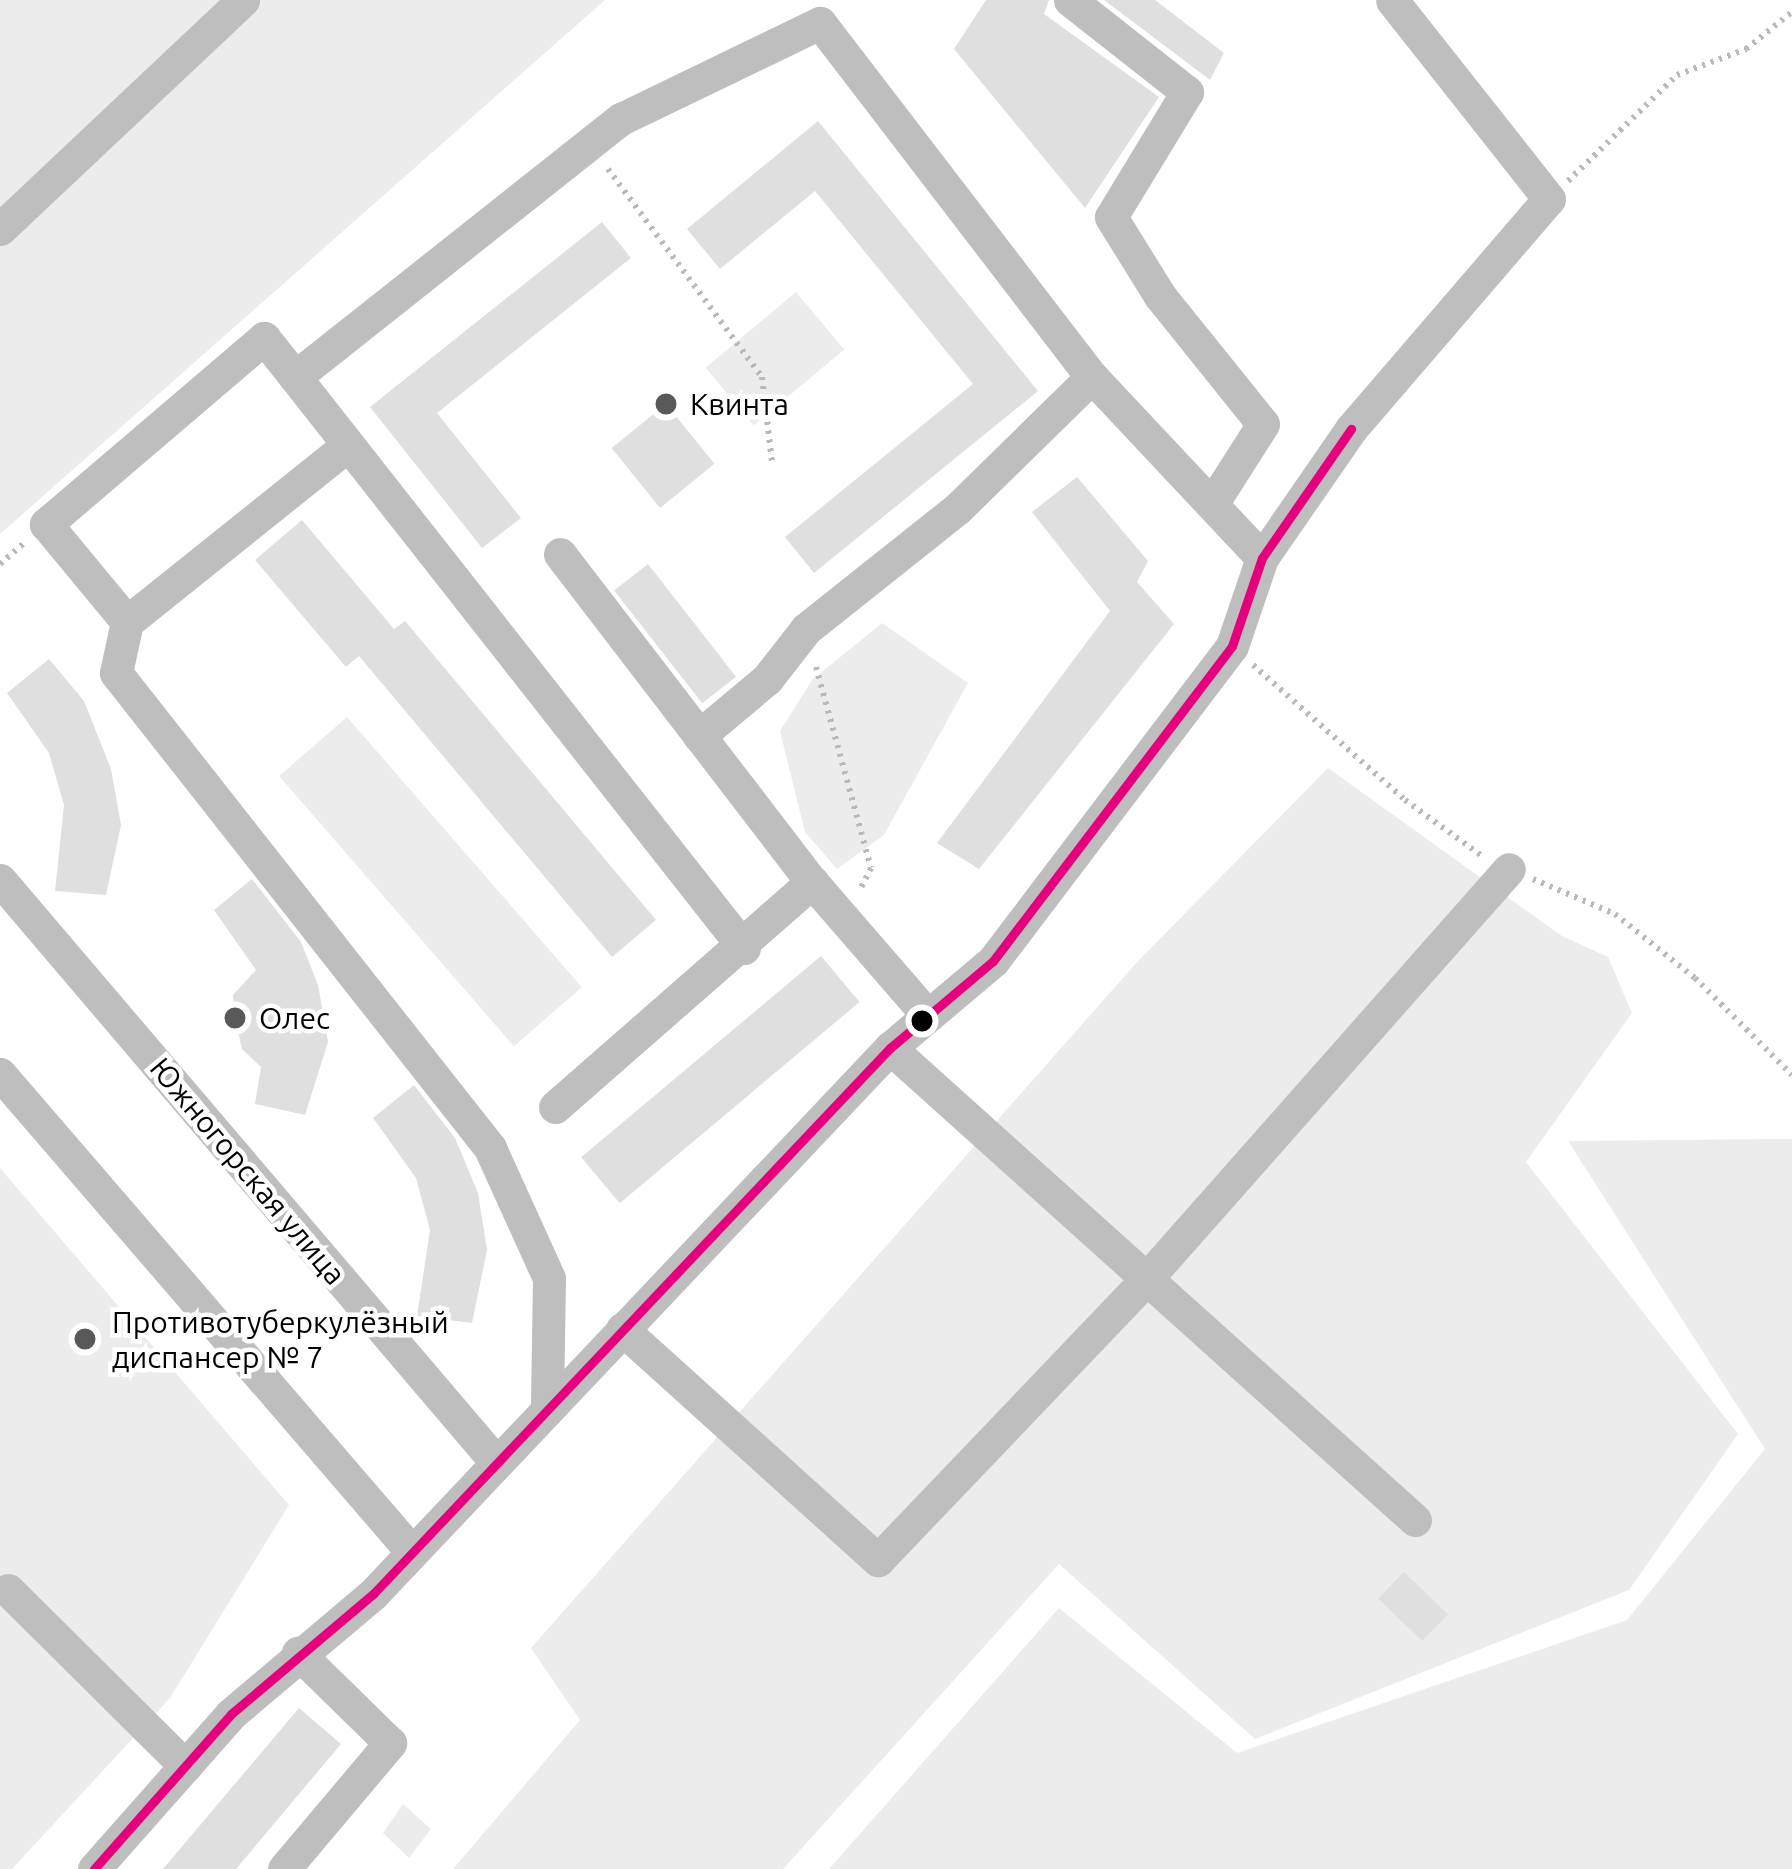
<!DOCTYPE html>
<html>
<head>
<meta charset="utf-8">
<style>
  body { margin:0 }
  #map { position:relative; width:1792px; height:1869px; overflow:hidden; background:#fff; font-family:Ubuntu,sans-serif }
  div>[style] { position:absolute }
  .green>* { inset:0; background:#ececec; transform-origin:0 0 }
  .building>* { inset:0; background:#dfdfdf; transform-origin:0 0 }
  .path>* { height:6px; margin-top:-3px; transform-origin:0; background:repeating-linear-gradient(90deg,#b9b9b9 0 3px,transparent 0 9px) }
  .minor>* { height:33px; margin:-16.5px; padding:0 16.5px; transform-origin:16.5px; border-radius:16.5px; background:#bebebe }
  .bus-1>* { height:9px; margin:-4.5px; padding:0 4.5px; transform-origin:4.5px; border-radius:4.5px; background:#e5007d }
  .dots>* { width:33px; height:33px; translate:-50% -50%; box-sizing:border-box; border:6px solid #fff; border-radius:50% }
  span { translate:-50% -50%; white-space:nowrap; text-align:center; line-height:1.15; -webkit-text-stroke:9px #fff; paint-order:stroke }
  .poi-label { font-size:30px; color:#000 }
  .left { translate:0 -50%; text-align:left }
  .street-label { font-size:30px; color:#000 }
</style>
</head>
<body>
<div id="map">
  <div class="green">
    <i style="clip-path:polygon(0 0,605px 0,0 534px)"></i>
    <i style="left:796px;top:292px;width:75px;height:118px;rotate:50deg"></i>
    <i style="clip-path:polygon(882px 623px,968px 683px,884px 835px,837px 869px,805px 832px,780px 731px,812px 680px)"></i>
    <i style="left:347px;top:717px;width:358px;height:90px;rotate:49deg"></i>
    <i style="clip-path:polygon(1328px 768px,1562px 936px,1608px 957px,1632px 1013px,1526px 1162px,1738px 1434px,1629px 1590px,1255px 1739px,1059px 1564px,783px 1869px,453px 1869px,580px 1720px,531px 1648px,1138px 961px)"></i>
    <i style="clip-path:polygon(1792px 1139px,1792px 1869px,829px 1869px,1059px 1608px,1237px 1753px,1627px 1620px,1765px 1449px,1568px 1141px)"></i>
    <i style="clip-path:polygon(0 1168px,289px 1505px,170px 1698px,12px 1869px,0 1869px)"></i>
    <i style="clip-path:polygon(403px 1804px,431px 1829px,409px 1858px,383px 1833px)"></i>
  </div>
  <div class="building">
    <i style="clip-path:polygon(986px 0,1049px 0,1044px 14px,1159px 97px,1085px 208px,954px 49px)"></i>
    <i style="clip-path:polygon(1104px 0,1155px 0,1224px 53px,1210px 80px)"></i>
    <i style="clip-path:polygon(818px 121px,1038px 391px,814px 573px,785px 537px,973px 384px,815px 191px,720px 269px,687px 229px)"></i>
    <i style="clip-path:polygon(602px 222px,631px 258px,437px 413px,521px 518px,482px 548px,370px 407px)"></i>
    <i style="left:666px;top:404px;width:77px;height:70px;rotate:51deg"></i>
    <i style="clip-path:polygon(1077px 477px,1148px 561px,1137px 582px,1174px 624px,979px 869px,937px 843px,1110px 611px,1032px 512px)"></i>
    <i style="clip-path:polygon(302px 520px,394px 629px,405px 621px,656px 920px,612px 957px,359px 656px,346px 667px,255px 560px)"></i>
    <i style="left:648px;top:564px;width:143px;height:43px;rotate:52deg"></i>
    <i style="clip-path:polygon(49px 659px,84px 701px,111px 769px,121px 825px,106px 895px,55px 891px,64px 805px,49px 753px,7px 693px)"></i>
    <i style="clip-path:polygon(252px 879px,301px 942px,318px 985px,328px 1042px,305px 1115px,255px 1104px,261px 1067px,242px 1049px,235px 1018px,233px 995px,256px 970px,214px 910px)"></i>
    <i style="left:821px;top:956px;width:60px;height:313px;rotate:50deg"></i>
    <i style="clip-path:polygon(414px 1085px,455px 1138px,478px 1193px,487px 1250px,472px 1323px,417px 1316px,430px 1230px,416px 1178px,373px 1118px)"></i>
    <i style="left:1404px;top:1572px;width:61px;height:37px;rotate:44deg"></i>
    <i style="clip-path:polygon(299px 1708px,341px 1744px,236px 1869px,163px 1869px)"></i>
  </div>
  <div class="path">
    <i style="left:608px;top:169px;width:259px;rotate:53.5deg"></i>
    <i style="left:762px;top:377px;width:86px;rotate:83.3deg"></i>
    <i style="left:1568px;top:181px;width:152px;rotate:-44.2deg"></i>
    <i style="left:1677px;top:75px;width:74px;rotate:-20.6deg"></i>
    <i style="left:1746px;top:49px;width:59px;rotate:-38.8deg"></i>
    <i style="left:0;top:564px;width:32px;rotate:-41deg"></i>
    <i style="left:1253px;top:665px;width:203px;rotate:41.6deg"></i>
    <i style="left:1405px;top:800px;width:95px;rotate:36deg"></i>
    <i style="left:816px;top:667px;width:208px;rotate:74.7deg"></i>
    <i style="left:871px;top:868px;width:25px;rotate:117deg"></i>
    <i style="left:1533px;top:879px;width:89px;rotate:23.1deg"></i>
    <i style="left:1615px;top:914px;width:102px;rotate:38.7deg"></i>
    <i style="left:1695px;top:978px;width:137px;rotate:45deg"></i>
  </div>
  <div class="minor">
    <i style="left:1070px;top:0;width:149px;rotate:38.2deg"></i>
    <i style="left:1187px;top:92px;width:146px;rotate:121.3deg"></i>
    <i style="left:1111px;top:217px;width:93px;rotate:58.2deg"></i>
    <i style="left:1160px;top:296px;width:164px;rotate:51.2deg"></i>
    <i style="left:1263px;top:424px;width:95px;rotate:122.5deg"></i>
    <i style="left:0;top:229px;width:334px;rotate:-43.3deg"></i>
    <i style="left:295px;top:377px;width:50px;rotate:-128.5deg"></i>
    <i style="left:264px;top:338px;width:287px;rotate:139.5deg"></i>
    <i style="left:46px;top:524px;width:127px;rotate:50.4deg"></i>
    <i style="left:127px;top:622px;width:283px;rotate:-38.7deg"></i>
    <i style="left:560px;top:554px;width:414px;rotate:52.5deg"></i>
    <i style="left:127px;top:622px;width:52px;rotate:102.2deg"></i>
    <i style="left:116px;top:673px;width:605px;rotate:51.78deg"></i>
    <i style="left:490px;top:1148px;width:143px;rotate:65.6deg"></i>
    <i style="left:549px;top:1278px;width:129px;rotate:90.9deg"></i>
    <i style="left:699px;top:736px;width:89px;rotate:-40deg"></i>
    <i style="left:767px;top:679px;width:63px;rotate:-52deg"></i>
    <i style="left:806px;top:629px;width:193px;rotate:-38.5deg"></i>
    <i style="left:957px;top:509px;width:189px;rotate:-44.4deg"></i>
    <i style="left:0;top:880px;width:765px;rotate:49.56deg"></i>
    <i style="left:744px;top:948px;width:726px;rotate:-128.18deg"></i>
    <i style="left:295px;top:377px;width:416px;rotate:-38.4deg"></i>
    <i style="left:621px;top:119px;width:221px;rotate:-25.8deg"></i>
    <i style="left:820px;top:23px;width:446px;rotate:52.5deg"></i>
    <i style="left:1092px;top:377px;width:248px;rotate:46.8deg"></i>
    <i style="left:890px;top:1048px;width:706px;rotate:41.96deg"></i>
    <i style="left:0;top:1074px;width:631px;rotate:49.24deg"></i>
    <i style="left:555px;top:1107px;width:342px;rotate:-41.2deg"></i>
    <i style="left:812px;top:882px;width:177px;rotate:49.1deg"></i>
    <i style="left:622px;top:1329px;width:345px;rotate:42.1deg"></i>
    <i style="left:878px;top:1560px;width:393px;rotate:-46.3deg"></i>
    <i style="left:1149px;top:1276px;width:543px;rotate:-48.51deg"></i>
    <i style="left:8px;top:1590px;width:250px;rotate:44.8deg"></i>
    <i style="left:94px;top:1869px;width:207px;rotate:-48.5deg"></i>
    <i style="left:231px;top:1714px;width:187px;rotate:-40.2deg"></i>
    <i style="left:374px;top:1593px;width:751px;rotate:-46.57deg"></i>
    <i style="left:890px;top:1048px;width:135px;rotate:-40.2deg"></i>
    <i style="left:993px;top:961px;width:395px;rotate:-52.8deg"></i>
    <i style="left:1232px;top:646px;width:93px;rotate:-71.2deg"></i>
    <i style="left:1262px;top:558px;width:157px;rotate:-55.4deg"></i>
    <i style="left:1351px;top:429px;width:303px;rotate:-49.3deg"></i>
    <i style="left:1549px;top:199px;width:253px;rotate:-128.3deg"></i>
    <i style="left:284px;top:1869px;width:165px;rotate:-49.9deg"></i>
    <i style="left:390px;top:1743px;width:129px;rotate:-135.6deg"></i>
  </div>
  <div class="bus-1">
    <i style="left:94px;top:1869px;width:207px;rotate:-48.5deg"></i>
    <i style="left:231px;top:1714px;width:187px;rotate:-40.2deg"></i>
    <i style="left:374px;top:1593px;width:751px;rotate:-46.57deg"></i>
    <i style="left:890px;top:1048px;width:135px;rotate:-40.2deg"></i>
    <i style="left:993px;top:961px;width:395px;rotate:-52.8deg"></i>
    <i style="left:1232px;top:646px;width:93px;rotate:-71.2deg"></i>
    <i style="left:1262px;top:558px;width:157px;rotate:-55.4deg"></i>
  </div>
  <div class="dots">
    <i style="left:666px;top:404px;background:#595959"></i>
    <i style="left:235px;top:1018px;background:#595959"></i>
    <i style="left:922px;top:1021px;background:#000"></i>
    <i style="left:85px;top:1339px;background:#595959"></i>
  </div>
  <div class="poi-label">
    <span class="left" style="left:690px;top:404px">Квинта</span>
    <span class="left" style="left:259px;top:1018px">Олес</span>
    <span class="left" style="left:112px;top:1339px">Противотуберкулёзный<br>диспансер № 7</span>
  </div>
  <div class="street-label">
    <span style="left:248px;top:1171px;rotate:50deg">Южногорская улица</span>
  </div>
</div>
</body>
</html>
